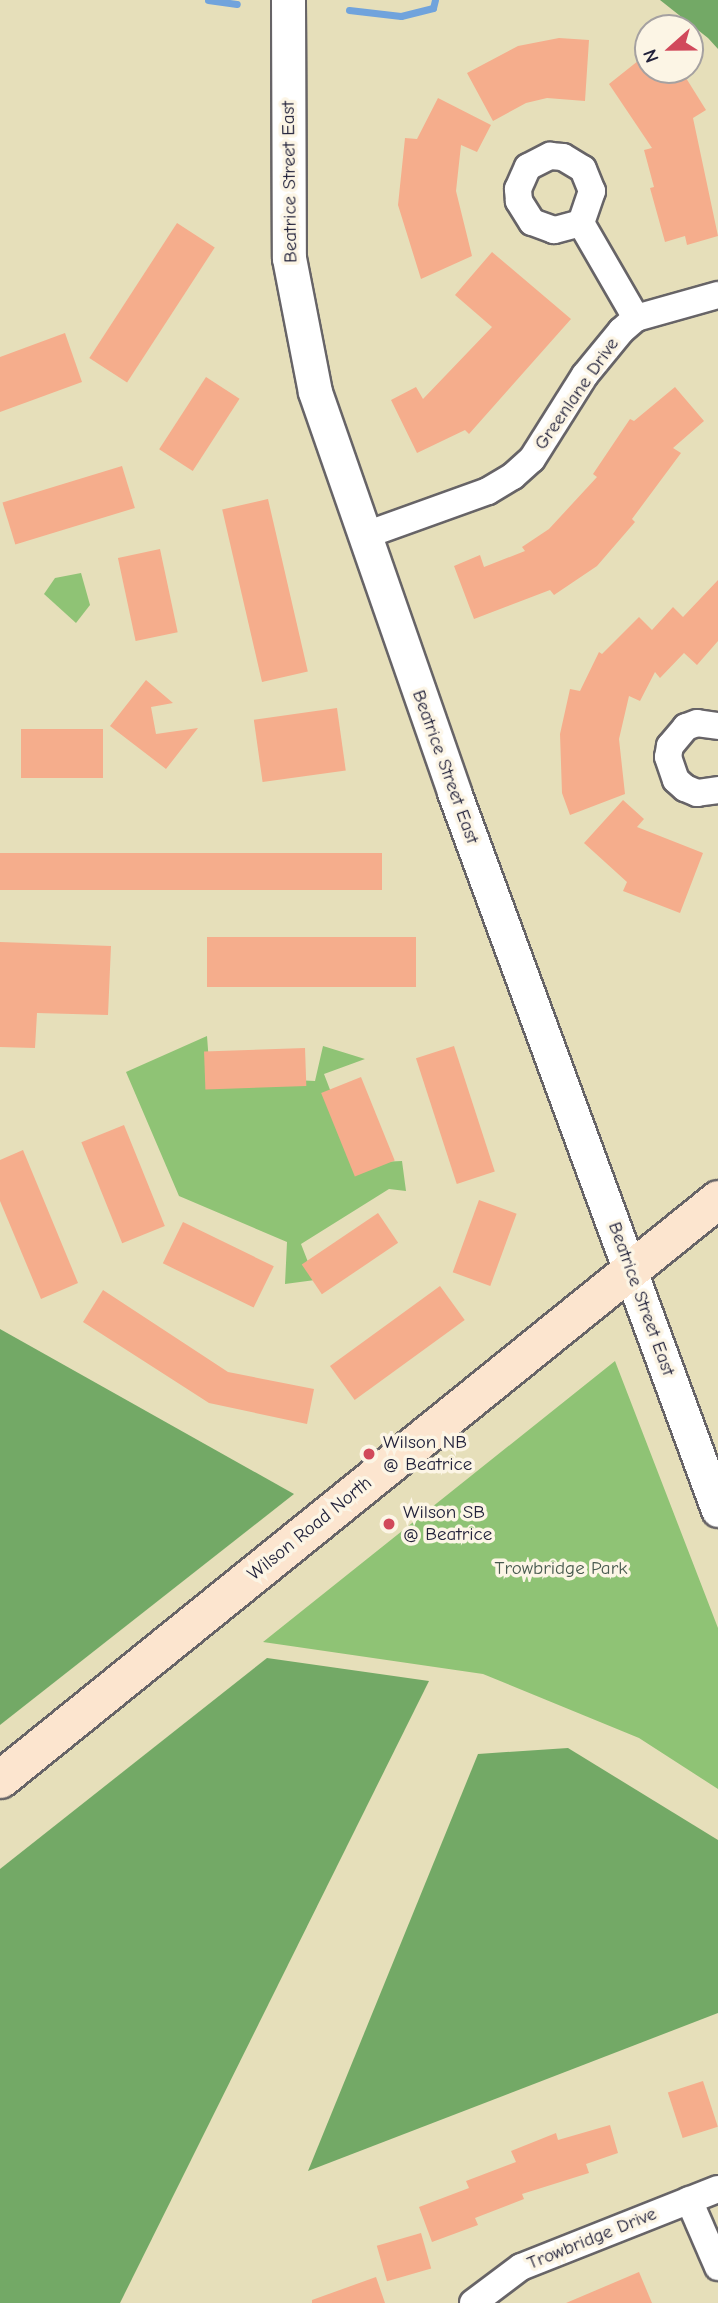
<!DOCTYPE html>
<html>
<head>
<meta charset="utf-8">
<style>
  body { margin:0 }
  #map { position:relative; width:718px; height:2303px; overflow:hidden; background:#e6dfba; font-family:"Comic Neue",sans-serif }
  div>[style] { position:absolute }
  .green>* { inset:0; background:#8fc375 }
  .forest>* { inset:0; background:#73a966 }
  .stream>* { height:7px; margin:-3.5px; padding:0 3.5px; transform-origin:3.5px; border-radius:3.5px; background:#70a3dc }
  .building>* { inset:0; background:#f5ad8c; transform-origin:0 0 }
  .roads { filter:drop-shadow(2px 0 #676467) drop-shadow(-2px 0 #676467) drop-shadow(0 2px #676467) drop-shadow(0 -2px #676467) }
  .minor>* { height:26px; margin:-13px; padding:0 13px; transform-origin:13px; border-radius:13px; background:#fff }
  .tertiary>* { height:33px; margin:-16.5px; padding:0 16.5px; transform-origin:16.5px; border-radius:16.5px; background:#fff }
  .secondary>* { height:37px; margin:-18.5px; padding:0 18.5px; transform-origin:18.5px; border-radius:18.5px; background:#fce5cf }
  .dots>* { width:19px; height:19px; translate:-50% -50%; box-sizing:border-box; border:4px solid #fcf5e5; border-radius:50% }
  span { translate:-50% -50%; white-space:nowrap; text-align:center; line-height:1.15; -webkit-text-stroke:7px #fcf5e5; paint-order:stroke }
  .street-label { font-size:19px; color:#22223b }
  .poi-label { font-size:19px; color:#22223b }
  .left { translate:0 -50%; text-align:left }
  .park-label { font-size:19px; color:#485a4f }
  .north { position:absolute; left:634px; top:14px; width:70px; height:70px; box-sizing:border-box; background:#fcf5e5; border:2px solid #a5a1a1; border-radius:50%; rotate:249deg; font-size:19px; font-weight:700; line-height:28px; text-align:center; color:#22223b }
  .north::after { content:''; display:block; margin:auto; width:24px; height:32px; background:#d1495b; clip-path:polygon(50% 0,100% 100%,50% 72%,0 100%) }
</style>
</head>
<body>
<div id="map">
  <div class="green">
    <i style="clip-path:polygon(81px 573px,90px 605px,76px 623px,44px 594px,55px 578px)"></i>
    <i style="clip-path:polygon(207px 1036px,210px 1076px,315px 1081px,323px 1046px,365px 1059px,324px 1074px,358px 1163px,402px 1161px,406px 1191px,389px 1189px,301px 1244px,315px 1280px,285px 1284px,287px 1242px,179px 1196px,126px 1072px)"></i>
    <i style="clip-path:polygon(615px 1361px,718px 1628px,718px 1789px,639px 1738px,483px 1674px,263px 1642px)"></i>
  </div>
  <div class="forest">
    <i style="clip-path:polygon(660px 0,718px 0,718px 49px,708px 38px)"></i>
    <i style="clip-path:polygon(0 1329px,294px 1494px,0 1725px)"></i>
    <i style="clip-path:polygon(267px 1658px,429px 1681px,120px 2303px,0 2303px,0 1869px)"></i>
    <i style="clip-path:polygon(568px 1748px,718px 1840px,718px 2013px,308px 2171px,478px 1754px)"></i>
  </div>
  <div class="stream">
    <i style="left:208px;top:0;width:29px;rotate:8deg"></i>
    <i style="left:349px;top:10px;width:52px;rotate:6.6deg"></i>
    <i style="left:401px;top:16px;width:33px;rotate:-14deg"></i>
    <i style="left:433px;top:8px;width:8px;rotate:-76deg"></i>
  </div>
  <div class="building">
    <i style="clip-path:polygon(559px 38px,589px 40px,585px 101px,547px 98px,526px 103px,493px 121px,467px 73px,518px 46px)"></i>
    <i style="clip-path:polygon(648px 53px,648px 70px,681px 70px,706px 110px,693px 118px,718px 236px,687px 245px,685px 236px,665px 242px,650px 188px,654px 187px,644px 150px,652px 148px,609px 84px)"></i>
    <i style="clip-path:polygon(438px 98px,491px 125px,477px 152px,461px 145px,456px 191px,472px 256px,421px 279px,398px 205px,405px 138px,417px 139px)"></i>
    <i style="left:177px;top:223px;width:45px;height:161px;rotate:33deg"></i>
    <i style="clip-path:polygon(492px 252px,571px 319px,469px 434px,465px 430px,417px 453px,391px 400px,416px 387px,423px 399px,492px 327px,455px 295px)"></i>
    <i style="clip-path:polygon(65px 333px,82px 382px,0 412px,0 357px)"></i>
    <i style="left:206px;top:377px;width:40px;height:86px;rotate:33deg"></i>
    <i style="clip-path:polygon(675px 387px,704px 421px,673px 448px,681px 453px,632px 519px,635px 522px,597px 566px,554px 595px,550px 590px,474px 619px,454px 566px,480px 555px,484px 567px,525px 551px,522px 547px,549px 529px,597px 477px,593px 474px,630px 419px,634px 421px)"></i>
    <i style="left:122px;top:466px;width:44px;height:125px;rotate:73deg"></i>
    <i style="left:268px;top:499px;width:177px;height:47px;rotate:77deg"></i>
    <i style="left:160px;top:549px;width:85px;height:43px;rotate:78deg"></i>
    <i style="clip-path:polygon(718px 580px,718px 641px,697px 665px,684px 653px,660px 678px,655px 672px,640px 701px,629px 696px,619px 739px,625px 794px,570px 815px,562px 793px,560px 734px,570px 689px,580px 691px,599px 652px,602px 654px,639px 617px,652px 630px,673px 607px,683px 617px)"></i>
    <i style="clip-path:polygon(146px 680px,173px 703px,151px 707px,156px 734px,198px 728px,166px 769px,110px 726px)"></i>
    <i style="left:337px;top:708px;width:63px;height:84px;rotate:82deg"></i>
    <i style="left:21px;top:729px;width:82px;height:49px"></i>
    <i style="clip-path:polygon(623px 800px,644px 819px,637px 827px,703px 853px,680px 913px,623px 891px,627px 882px,584px 843px)"></i>
    <i style="left:0;top:853px;width:382px;height:37px"></i>
    <i style="left:416px;top:937px;width:50px;height:209px;rotate:90deg"></i>
    <i style="clip-path:polygon(0 942px,111px 946px,108px 1015px,37px 1013px,35px 1048px,0 1047px)"></i>
    <i style="left:454px;top:1046px;width:132px;height:40px;rotate:72deg"></i>
    <i style="left:305px;top:1048px;width:38px;height:101px;rotate:88deg"></i>
    <i style="left:361px;top:1077px;width:90px;height:43px;rotate:68deg"></i>
    <i style="left:124px;top:1125px;width:109px;height:46px;rotate:68deg"></i>
    <i style="clip-path:polygon(23px 1150px,78px 1283px,41px 1299px,0 1201px,0 1160px)"></i>
    <i style="left:479px;top:1200px;width:40px;height:77px;rotate:20deg"></i>
    <i style="left:378px;top:1213px;width:36px;height:92px;rotate:56deg"></i>
    <i style="left:183px;top:1222px;width:101px;height:46px;rotate:26deg"></i>
    <i style="left:440px;top:1286px;width:42px;height:136px;rotate:54deg"></i>
    <i style="clip-path:polygon(103px 1290px,228px 1372px,314px 1389px,307px 1424px,209px 1403px,83px 1322px)"></i>
    <i style="left:703px;top:2081px;width:48px;height:37px;rotate:72deg"></i>
    <i style="clip-path:polygon(610px 2125px,618px 2153px,586px 2164px,589px 2173px,522px 2194px,524px 2199px,475px 2218px,478px 2225px,432px 2242px,419px 2207px,469px 2188px,466px 2181px,516px 2162px,511px 2151px,556px 2133px,558px 2140px)"></i>
    <i style="left:421px;top:2233px;width:37px;height:46px;rotate:74deg"></i>
    <i style="clip-path:polygon(639px 2272px,652px 2303px,566px 2303px)"></i>
    <i style="clip-path:polygon(376px 2277px,385px 2303px,312px 2303px,312px 2300px)"></i>
  </div>
  <div class="roads">
    <div class="minor">
      <i style="left:581px;top:223px;width:28px;rotate:165deg"></i>
      <i style="left:554px;top:230px;width:23px;rotate:-160deg"></i>
      <i style="left:532px;top:222px;width:25px;rotate:-122deg"></i>
      <i style="left:519px;top:201px;width:12px;rotate:-95deg"></i>
      <i style="left:518px;top:189px;width:24px;rotate:-66deg"></i>
      <i style="left:528px;top:167px;width:25px;rotate:-27deg"></i>
      <i style="left:550px;top:156px;width:13px;rotate:4deg"></i>
      <i style="left:563px;top:157px;width:23px;rotate:31deg"></i>
      <i style="left:583px;top:169px;width:24px;rotate:68deg"></i>
      <i style="left:592px;top:191px;width:34px;rotate:109deg"></i>
      <i style="left:581px;top:223px;width:110px;rotate:59.9deg"></i>
      <i style="left:363px;top:536px;width:133px;rotate:-19.8deg"></i>
      <i style="left:488px;top:491px;width:29px;rotate:-31deg"></i>
      <i style="left:513px;top:476px;width:25px;rotate:-42deg"></i>
      <i style="left:532px;top:459px;width:99px;rotate:-57.8deg"></i>
      <i style="left:585px;top:375px;width:57px;rotate:-50.7deg"></i>
      <i style="left:621px;top:331px;width:20px;rotate:-41deg"></i>
      <i style="left:636px;top:318px;width:85px;rotate:-15.7deg"></i>
      <i style="left:718px;top:726px;width:21px;rotate:-172deg"></i>
      <i style="left:697px;top:723px;width:12px;rotate:160deg"></i>
      <i style="left:686px;top:727px;width:25px;rotate:130deg"></i>
      <i style="left:670px;top:746px;width:11px;rotate:100deg"></i>
      <i style="left:668px;top:757px;width:24px;rotate:71deg"></i>
      <i style="left:676px;top:780px;width:12px;rotate:42deg"></i>
      <i style="left:685px;top:788px;width:13px;rotate:23deg"></i>
      <i style="left:697px;top:793px;width:21px;rotate:-8deg"></i>
      <i style="left:689px;top:2200px;width:73px;rotate:66.6deg"></i>
      <i style="left:473px;top:2303px;width:60px;rotate:-36.9deg"></i>
      <i style="left:521px;top:2267px;width:212px;rotate:-21.6deg"></i>
    </div>
    <div class="tertiary">
      <i style="left:288px;top:0;width:258px;rotate:89.8deg"></i>
      <i style="left:289px;top:258px;width:136px;rotate:79deg"></i>
      <i style="left:315px;top:392px;width:423px;rotate:70.8deg"></i>
      <i style="left:454px;top:792px;width:765px;rotate:69.81deg"></i>
    </div>
    <div class="secondary">
      <i style="left:0;top:1779px;width:923px;rotate:-38.93deg"></i>
    </div>
  </div>
  <div class="dots">
    <i style="left:369px;top:1454px;background:#d1495b"></i>
    <i style="left:389px;top:1524px;background:#d1495b"></i>
  </div>
  <div class="street-label">
    <span style="left:290px;top:182px;rotate:-91deg">Beatrice Street East</span>
    <span style="left:577px;top:394px;rotate:-55deg">Greenlane Drive</span>
    <span style="left:445px;top:767px;rotate:70deg">Beatrice Street East</span>
    <span style="left:641px;top:1299px;rotate:70deg">Beatrice Street East</span>
    <span style="left:310px;top:1529px;rotate:-39deg">Wilson Road North</span>
    <span style="left:592px;top:2239px;rotate:-22deg">Trowbridge Drive</span>
  </div>
  <div class="poi-label">
    <span class="left" style="left:383px;top:1454px">Wilson NB<br>@ Beatrice</span>
    <span class="left" style="left:403px;top:1524px">Wilson SB<br>@ Beatrice</span>
  </div>
  <div class="park-label">
    <span style="left:561px;top:1569px">Trowbridge Park</span>
  </div>
  <div class="north">N</div>
</div>
</body>
</html>
